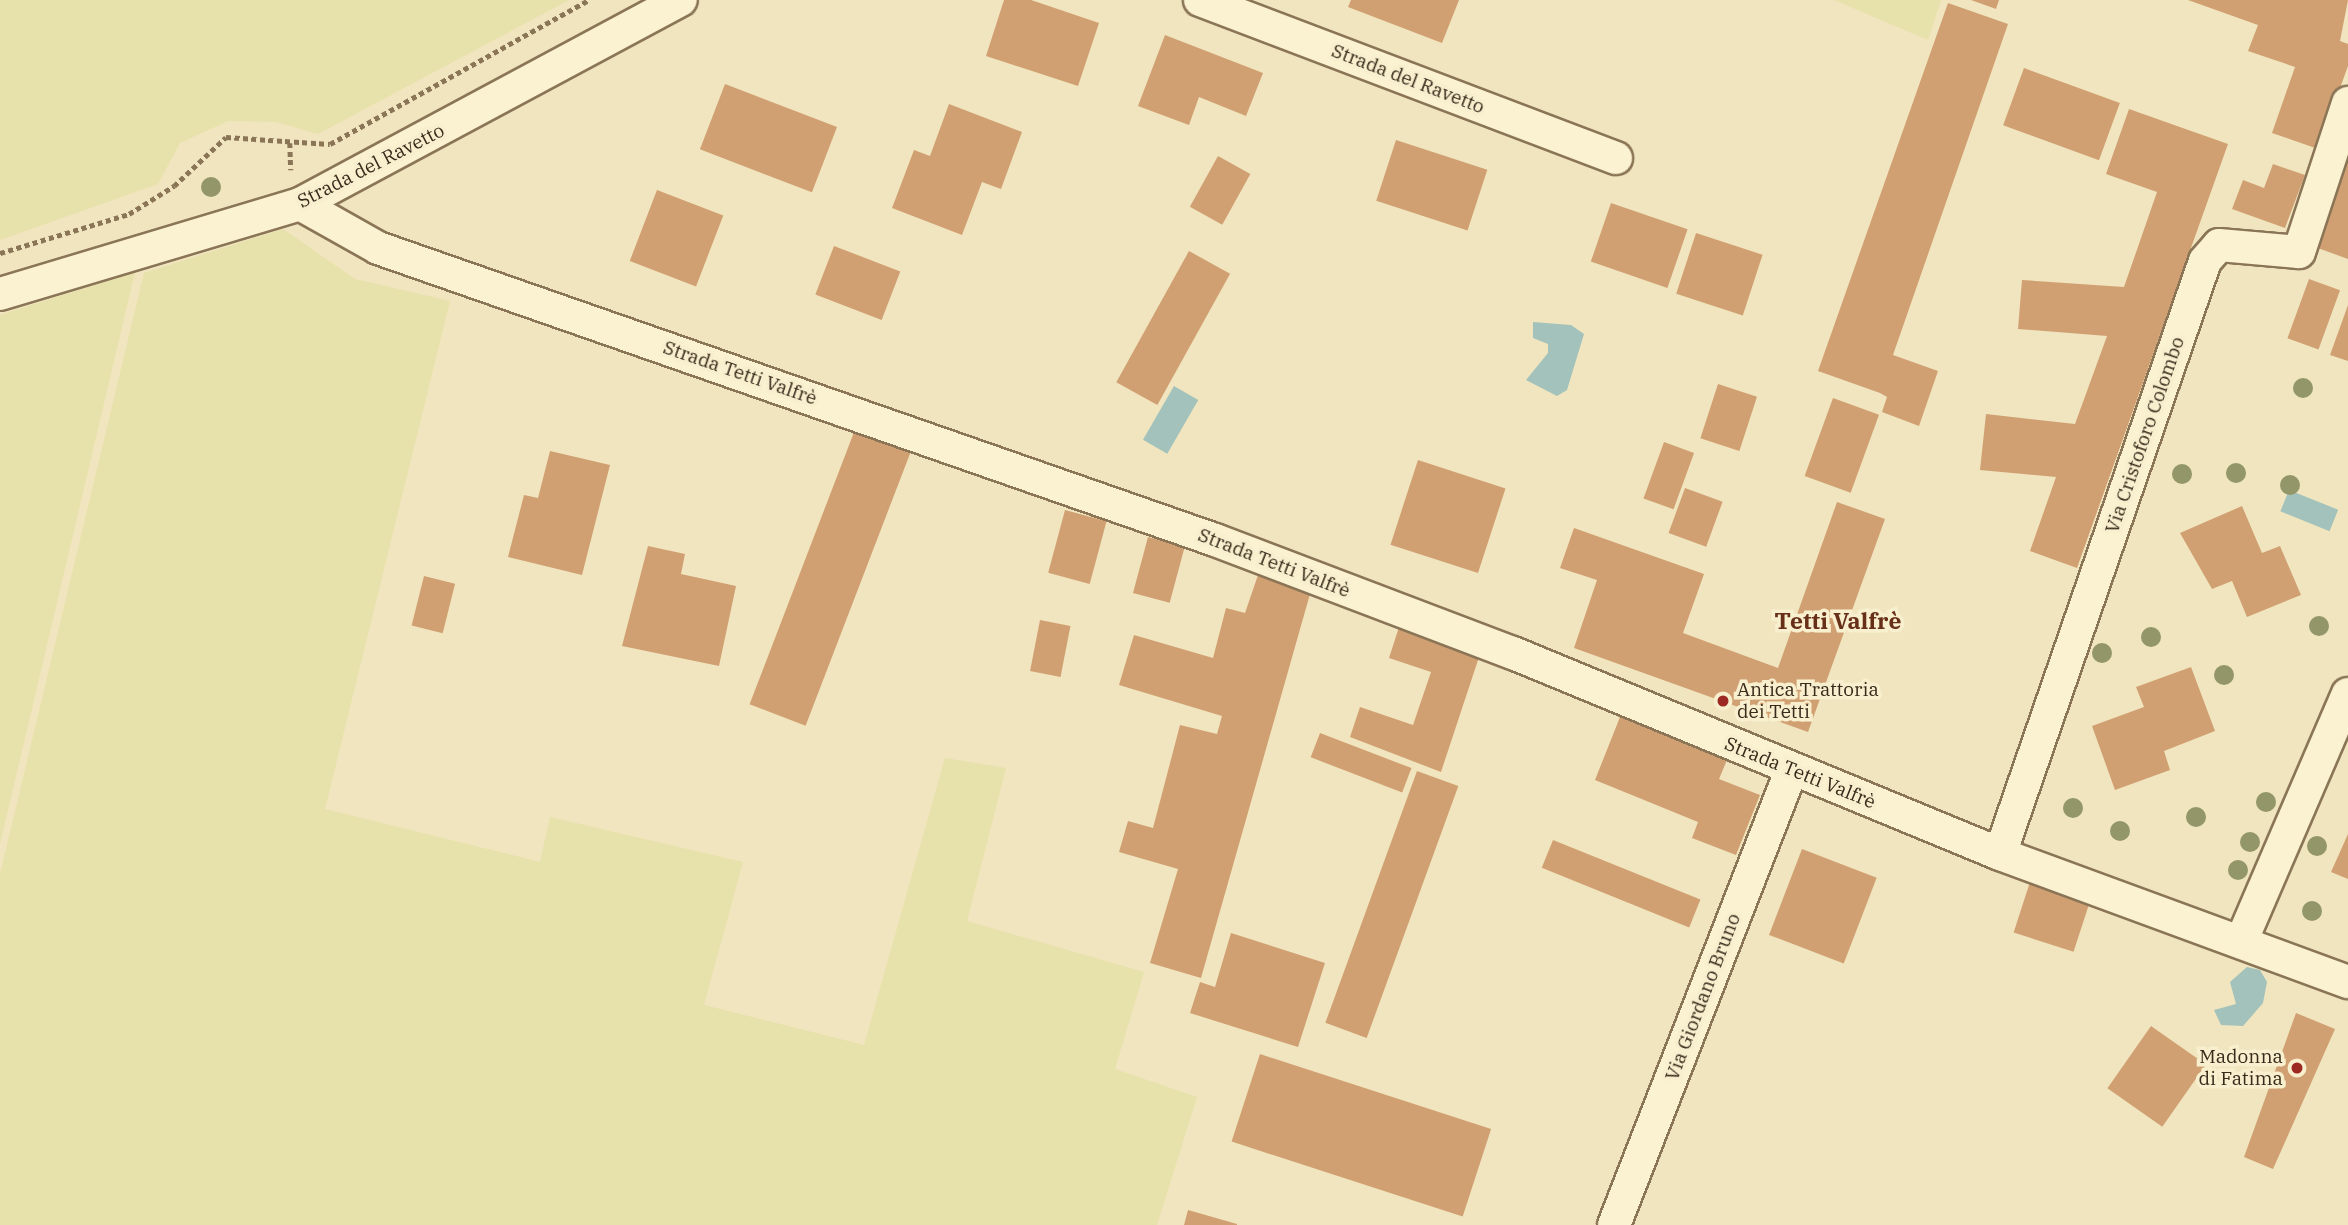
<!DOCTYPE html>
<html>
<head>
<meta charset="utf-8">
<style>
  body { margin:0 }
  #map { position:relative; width:2348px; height:1225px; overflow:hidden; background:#f0e5be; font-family:"IBM Plex Serif",serif }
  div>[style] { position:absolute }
  .farmland>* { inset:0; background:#e7e1ab }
  .water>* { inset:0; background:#a2c2bb; transform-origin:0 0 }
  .building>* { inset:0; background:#d1a072; transform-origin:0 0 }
  .path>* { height:4.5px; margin-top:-2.25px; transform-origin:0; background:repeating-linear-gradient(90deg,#8a7556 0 5px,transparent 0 8.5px) }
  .roads { filter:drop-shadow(2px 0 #8a7556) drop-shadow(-2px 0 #8a7556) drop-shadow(0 2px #8a7556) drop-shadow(0 -2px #8a7556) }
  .street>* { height:32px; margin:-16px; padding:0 16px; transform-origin:16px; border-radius:16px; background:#fbf2d2 }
  .trees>* { width:20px; height:20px; margin:-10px; border-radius:50%; background:#929668 }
  .dots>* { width:19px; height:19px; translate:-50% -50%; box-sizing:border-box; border:4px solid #f7efce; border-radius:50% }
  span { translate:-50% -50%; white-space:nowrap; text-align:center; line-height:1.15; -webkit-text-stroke:7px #f7efce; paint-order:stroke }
  .street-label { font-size:19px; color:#382b1b }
  .poi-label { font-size:19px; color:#382b1b }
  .left { translate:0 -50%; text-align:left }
  .right { translate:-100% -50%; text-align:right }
  .quarter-label { font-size:23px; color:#682f18; font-weight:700 }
</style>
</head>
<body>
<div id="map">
  <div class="farmland">
    <i style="clip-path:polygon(0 0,569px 0,318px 134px,276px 122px,228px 121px,180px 143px,158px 184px,0 240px)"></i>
    <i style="clip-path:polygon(1834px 0,1941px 0,1928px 40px)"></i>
    <i style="clip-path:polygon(283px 229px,355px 279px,450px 301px,325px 809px,540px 862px,550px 817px,743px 862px,704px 1005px,864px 1045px,945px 758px,1006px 768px,967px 921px,1144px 972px,1115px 1069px,1197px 1097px,1157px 1225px,0 1225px,0 874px,144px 273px)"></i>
    <i style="clip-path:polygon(135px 272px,0 844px,0 315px)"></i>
  </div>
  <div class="water">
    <i style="clip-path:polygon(1533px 322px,1571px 325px,1584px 334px,1567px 390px,1557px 396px,1526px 380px,1548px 353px,1548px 344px,1533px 338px)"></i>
    <i style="left:1174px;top:386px;width:28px;height:62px;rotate:30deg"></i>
    <i style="left:2289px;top:490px;width:53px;height:23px;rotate:22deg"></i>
    <i style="clip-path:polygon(2247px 967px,2260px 970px,2267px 982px,2263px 1003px,2243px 1026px,2221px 1025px,2214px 1010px,2236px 1004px,2230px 982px)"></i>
  </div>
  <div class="building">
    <i style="clip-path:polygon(1004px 0,1031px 0,1099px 23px,1078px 86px,986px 56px)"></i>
    <i style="clip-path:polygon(1351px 0,1459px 0,1442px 43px,1348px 7px)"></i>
    <i style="clip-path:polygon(1971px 0,1999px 0,1996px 9px)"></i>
    <i style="clip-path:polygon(2188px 0,2348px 0,2340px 41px,2348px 44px,2348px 66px,2318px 149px,2272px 133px,2295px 67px,2248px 51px,2258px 25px)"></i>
    <i style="clip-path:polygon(1948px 3px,2008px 24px,1893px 355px,1938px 371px,1919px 426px,1882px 412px,1887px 397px,1880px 393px,1818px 371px)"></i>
    <i style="clip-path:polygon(1165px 35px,1263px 73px,1246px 116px,1199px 97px,1189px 125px,1138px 106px)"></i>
    <i style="left:2024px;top:68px;width:102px;height:61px;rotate:20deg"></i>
    <i style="left:725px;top:84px;width:120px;height:70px;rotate:21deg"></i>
    <i style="clip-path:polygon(949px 104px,1022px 132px,1001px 189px,982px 182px,962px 235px,892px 208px,914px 150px,930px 156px)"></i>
    <i style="clip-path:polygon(2129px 109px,2228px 144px,2077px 568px,2030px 551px,2056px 477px,1980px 470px,1986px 414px,2075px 424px,2107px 336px,2018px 329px,2022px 280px,2124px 287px,2157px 192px,2106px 174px)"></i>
    <i style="left:1396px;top:140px;width:96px;height:64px;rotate:18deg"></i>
    <i style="left:1218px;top:156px;width:37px;height:58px;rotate:29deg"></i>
    <i style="clip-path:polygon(2345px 162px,2348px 163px,2348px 259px,2315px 247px)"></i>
    <i style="clip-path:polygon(2273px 164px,2305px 175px,2285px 228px,2232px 209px,2243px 180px,2264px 188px)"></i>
    <i style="left:657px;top:190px;width:71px;height:76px;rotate:21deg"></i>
    <i style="left:1611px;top:203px;width:81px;height:62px;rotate:19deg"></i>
    <i style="left:1696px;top:233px;width:70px;height:64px;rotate:18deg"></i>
    <i style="left:834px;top:246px;width:71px;height:52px;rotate:21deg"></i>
    <i style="left:1189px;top:251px;width:47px;height:150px;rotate:29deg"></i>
    <i style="left:2309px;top:279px;width:33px;height:63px;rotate:20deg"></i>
    <i style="clip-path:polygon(2348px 305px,2348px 361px,2330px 355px)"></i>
    <i style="left:1718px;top:384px;width:41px;height:57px;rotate:18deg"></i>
    <i style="left:1833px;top:398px;width:49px;height:83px;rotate:20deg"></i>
    <i style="left:856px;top:427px;width:60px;height:297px;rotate:21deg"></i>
    <i style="left:1664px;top:442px;width:32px;height:60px;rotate:20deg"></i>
    <i style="clip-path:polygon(550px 451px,610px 465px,582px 575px,508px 557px,524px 495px,538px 498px)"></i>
    <i style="left:1418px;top:460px;width:92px;height:89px;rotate:18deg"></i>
    <i style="left:1685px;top:488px;width:40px;height:48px;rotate:20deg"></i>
    <i style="clip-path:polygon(1837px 502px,1885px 519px,1808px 732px,1574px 648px,1597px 580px,1560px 568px,1574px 528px,1704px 574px,1683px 633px,1778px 668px)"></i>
    <i style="clip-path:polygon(2242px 506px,2262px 553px,2280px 546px,2301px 595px,2247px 617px,2232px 581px,2212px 589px,2180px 533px)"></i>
    <i style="left:1065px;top:510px;width:43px;height:65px;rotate:15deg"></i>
    <i style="left:1148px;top:537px;width:38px;height:58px;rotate:15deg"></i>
    <i style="clip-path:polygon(648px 546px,685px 554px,681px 574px,736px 586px,719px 666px,622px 646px)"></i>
    <i style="clip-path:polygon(1258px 575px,1310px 594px,1201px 978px,1150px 963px,1178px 869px,1119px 852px,1128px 821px,1153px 828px,1180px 725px,1217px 734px,1222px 716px,1119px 685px,1134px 635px,1213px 658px,1226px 608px,1245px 613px)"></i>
    <i style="left:424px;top:576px;width:32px;height:51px;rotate:14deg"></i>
    <i style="left:1040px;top:620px;width:31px;height:52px;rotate:11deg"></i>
    <i style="clip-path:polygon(1400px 624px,1481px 651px,1441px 772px,1350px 737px,1360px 707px,1413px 725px,1431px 672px,1389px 658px)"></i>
    <i style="clip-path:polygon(2191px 667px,2215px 731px,2164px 751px,2170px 770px,2115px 790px,2092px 726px,2144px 707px,2136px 687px)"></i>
    <i style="clip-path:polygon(1620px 717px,1727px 760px,1719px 779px,1760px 795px,1736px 855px,1692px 838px,1698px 822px,1595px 780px)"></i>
    <i style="left:1320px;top:733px;width:98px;height:26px;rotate:21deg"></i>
    <i style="left:1417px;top:771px;width:44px;height:268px;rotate:20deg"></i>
    <i style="clip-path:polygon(2348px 834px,2348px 879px,2331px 872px)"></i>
    <i style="left:1553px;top:840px;width:159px;height:30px;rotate:22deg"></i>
    <i style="left:1802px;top:849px;width:80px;height:92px;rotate:21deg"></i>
    <i style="left:2030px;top:882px;width:63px;height:53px;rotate:18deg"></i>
    <i style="clip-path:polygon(1231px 933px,1325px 963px,1298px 1047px,1190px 1013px,1200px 982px,1215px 987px)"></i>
    <i style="clip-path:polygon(2296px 1013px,2335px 1029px,2273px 1169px,2244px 1157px)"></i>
    <i style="left:2151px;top:1026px;width:67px;height:76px;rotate:35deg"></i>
    <i style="left:1260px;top:1054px;width:243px;height:92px;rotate:18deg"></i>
    <i style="clip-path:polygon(1188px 1210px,1237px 1224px,1237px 1225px,1184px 1225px)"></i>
  </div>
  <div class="path">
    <i style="left:290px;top:143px;width:27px;rotate:88deg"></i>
    <i style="left:0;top:253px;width:135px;rotate:-16.8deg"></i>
    <i style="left:129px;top:214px;width:53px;rotate:-31.9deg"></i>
    <i style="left:174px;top:186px;width:71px;rotate:-43.3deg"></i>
    <i style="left:226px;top:137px;width:104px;rotate:3.9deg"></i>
    <i style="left:330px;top:144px;width:296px;rotate:-29.1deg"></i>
  </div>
  <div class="roads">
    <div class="street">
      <i style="left:1200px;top:0;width:445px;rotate:20.8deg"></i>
      <i style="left:300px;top:204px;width:90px;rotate:29.4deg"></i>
      <i style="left:378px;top:248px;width:886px;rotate:19.23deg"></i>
      <i style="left:1215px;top:540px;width:319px;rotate:20.8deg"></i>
      <i style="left:1513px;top:653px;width:527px;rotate:22.43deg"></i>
      <i style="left:2000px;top:854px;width:371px;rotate:20.2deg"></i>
      <i style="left:0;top:294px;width:313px;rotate:-16.7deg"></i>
      <i style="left:300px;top:204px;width:432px;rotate:-28.2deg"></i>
      <i style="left:2000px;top:854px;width:627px;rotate:-70.93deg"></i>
      <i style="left:2205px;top:261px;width:21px;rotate:-49deg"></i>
      <i style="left:2219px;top:245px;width:80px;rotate:5deg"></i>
      <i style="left:2299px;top:252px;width:157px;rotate:-71.8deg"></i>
      <i style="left:2241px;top:942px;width:270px;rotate:-66.7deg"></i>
      <i style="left:1614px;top:1225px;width:488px;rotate:-68.7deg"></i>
    </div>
  </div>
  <div class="trees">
    <i style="left:211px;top:187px"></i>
    <i style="left:2303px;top:388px"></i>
    <i style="left:2236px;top:473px"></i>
    <i style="left:2182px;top:474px"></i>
    <i style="left:2290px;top:485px"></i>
    <i style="left:2319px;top:626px"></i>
    <i style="left:2151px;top:637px"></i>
    <i style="left:2102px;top:653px"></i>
    <i style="left:2224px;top:675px"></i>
    <i style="left:2266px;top:802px"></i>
    <i style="left:2073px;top:808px"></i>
    <i style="left:2196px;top:817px"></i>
    <i style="left:2120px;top:831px"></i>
    <i style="left:2250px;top:842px"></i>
    <i style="left:2317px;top:846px"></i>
    <i style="left:2238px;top:870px"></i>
    <i style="left:2312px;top:911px"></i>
  </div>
  <div class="dots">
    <i style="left:1723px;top:701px;background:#9d2a22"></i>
    <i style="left:2297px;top:1068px;background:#9d2a22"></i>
  </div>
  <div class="street-label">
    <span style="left:1408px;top:79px;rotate:21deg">Strada del Ravetto</span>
    <span style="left:371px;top:166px;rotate:-27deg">Strada del Ravetto</span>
    <span style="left:740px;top:373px;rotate:19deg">Strada Tetti Valfrè</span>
    <span style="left:2145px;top:435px;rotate:-71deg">Via Cristoforo Colombo</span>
    <span style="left:1274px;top:563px;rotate:21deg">Strada Tetti Valfrè</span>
    <span style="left:1800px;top:773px;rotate:22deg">Strada Tetti Valfrè</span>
    <span style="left:1703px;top:997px;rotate:-69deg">Via Giordano Bruno</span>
  </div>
  <div class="poi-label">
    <span class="left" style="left:1737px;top:701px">Antica Trattoria<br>dei Tetti</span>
    <span class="right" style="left:2283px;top:1068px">Madonna<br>di Fatima</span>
  </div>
  <div class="quarter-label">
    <span style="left:1838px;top:620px">Tetti Valfrè</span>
  </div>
</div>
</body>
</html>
